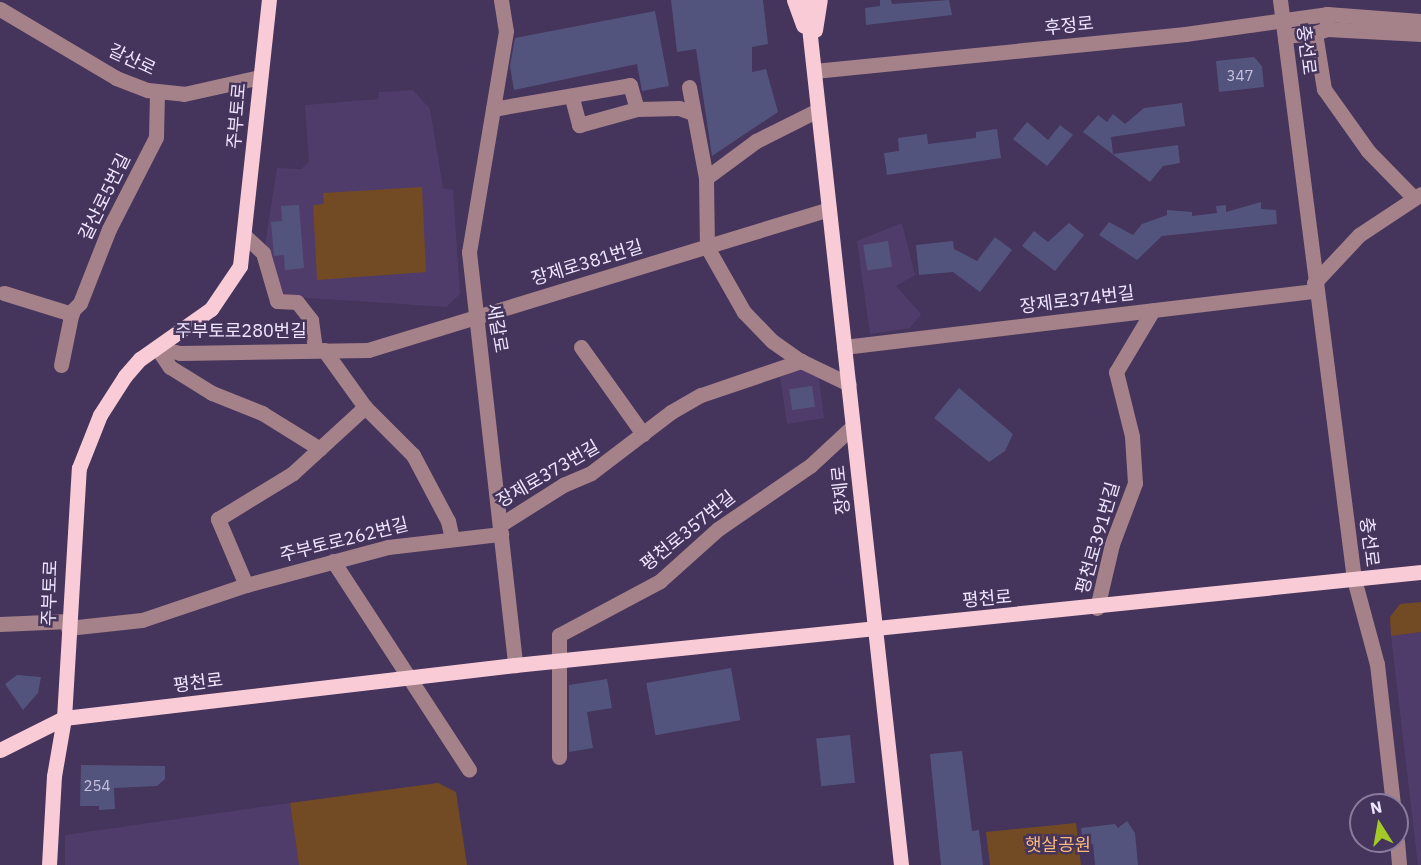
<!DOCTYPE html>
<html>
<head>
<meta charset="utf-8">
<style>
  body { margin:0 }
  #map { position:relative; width:1421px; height:865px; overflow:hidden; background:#45345b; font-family:"IBM Plex Sans","Noto Sans KR",sans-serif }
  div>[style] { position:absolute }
  .built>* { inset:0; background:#503c6a }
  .green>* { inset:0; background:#724b25 }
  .building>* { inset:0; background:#53547e; transform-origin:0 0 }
  .minor>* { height:15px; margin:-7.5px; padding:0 7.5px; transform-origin:7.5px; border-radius:7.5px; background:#a58189 }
  .major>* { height:15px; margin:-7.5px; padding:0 7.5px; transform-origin:7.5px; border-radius:7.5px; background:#f8cbd6 }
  span { translate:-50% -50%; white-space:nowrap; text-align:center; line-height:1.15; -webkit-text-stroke:5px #45345b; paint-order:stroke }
  .number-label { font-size:15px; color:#c7c1de }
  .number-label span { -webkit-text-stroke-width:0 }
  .street-label { font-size:18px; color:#eee5fe }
  .park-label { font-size:18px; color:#f9b87d }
  .north { position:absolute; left:1349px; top:793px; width:60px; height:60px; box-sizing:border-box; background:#45345b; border:2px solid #897b9c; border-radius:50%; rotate:349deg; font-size:16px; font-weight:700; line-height:24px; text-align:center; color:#eee5fe }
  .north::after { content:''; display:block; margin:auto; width:21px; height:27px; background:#a3c927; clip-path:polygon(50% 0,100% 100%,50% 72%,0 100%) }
</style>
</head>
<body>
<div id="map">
  <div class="built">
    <i style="clip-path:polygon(413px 90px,430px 109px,443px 188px,453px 190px,460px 294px,446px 307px,279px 296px,265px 245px,277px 168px,301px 169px,309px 162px,305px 105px,379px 99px,379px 92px)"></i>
    <i style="clip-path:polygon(902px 223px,915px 275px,896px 286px,921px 314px,910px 328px,870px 334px,857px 241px)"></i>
    <i style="clip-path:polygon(806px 367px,819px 379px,824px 418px,787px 424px,780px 376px)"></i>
    <i style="clip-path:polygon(1421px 632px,1421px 865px,1418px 865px,1391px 636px)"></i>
    <i style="clip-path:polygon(290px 803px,299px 865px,65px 865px,65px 835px)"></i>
  </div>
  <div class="green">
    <i style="clip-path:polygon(422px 187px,426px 272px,317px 280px,313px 205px,324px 204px,323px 193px)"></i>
    <i style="clip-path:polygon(1421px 602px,1421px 632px,1391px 636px,1390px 617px,1400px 604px)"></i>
    <i style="clip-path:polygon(438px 783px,456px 792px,467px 865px,299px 865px,290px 803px)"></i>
    <i style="clip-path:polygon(1076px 823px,1081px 865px,990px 865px,986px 832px)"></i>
  </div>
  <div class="building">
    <i style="clip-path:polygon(671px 0,763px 0,768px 44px,752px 47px,752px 72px,766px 69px,778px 112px,712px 156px,696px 49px,677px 52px)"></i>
    <i style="clip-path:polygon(880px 0,891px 0,892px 4px,949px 0,952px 15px,866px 25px,865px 8px,880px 6px)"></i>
    <i style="clip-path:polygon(655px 11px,669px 86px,642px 91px,637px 64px,514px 90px,510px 66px,515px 38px)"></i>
    <i style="clip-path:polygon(1254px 57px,1262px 66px,1264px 87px,1219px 92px,1216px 61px)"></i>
    <i style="clip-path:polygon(1182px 103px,1185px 126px,1111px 137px,1113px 154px,1178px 145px,1180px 163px,1163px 166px,1150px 182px,1083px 132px,1098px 115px,1107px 122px,1113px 114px,1125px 124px,1144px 108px)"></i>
    <i style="clip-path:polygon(1027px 122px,1048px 140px,1060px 125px,1073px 135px,1047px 166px,1013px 139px)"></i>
    <i style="clip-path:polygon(997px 129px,1001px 158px,887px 175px,884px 153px,899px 151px,898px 138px,927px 134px,928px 144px,976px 138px,976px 132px)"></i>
    <i style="clip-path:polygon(1261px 202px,1261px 209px,1276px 210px,1277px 224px,1162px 236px,1137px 260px,1099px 235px,1109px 222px,1133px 235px,1142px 224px,1167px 215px,1167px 210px,1192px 212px,1192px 216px,1217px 213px,1216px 206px,1226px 205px,1226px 212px)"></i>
    <i style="clip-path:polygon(299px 205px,304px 268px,285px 270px,284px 255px,274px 256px,271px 222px,282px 221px,281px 206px)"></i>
    <i style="clip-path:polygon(1069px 223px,1084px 235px,1055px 271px,1022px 246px,1034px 231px,1048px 242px)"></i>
    <i style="clip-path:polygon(995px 237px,1012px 250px,980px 292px,953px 272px,919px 275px,916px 245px,953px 241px,954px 249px,977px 261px)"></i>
    <i style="left:888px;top:241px;width:26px;height:25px;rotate:81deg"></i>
    <i style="left:812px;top:386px;width:21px;height:23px;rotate:82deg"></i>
    <i style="clip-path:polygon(959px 388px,1013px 434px,1005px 451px,989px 462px,934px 418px)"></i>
    <i style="left:731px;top:668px;width:53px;height:86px;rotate:80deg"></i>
    <i style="clip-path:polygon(17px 675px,41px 677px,38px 693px,23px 710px,5px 684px)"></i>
    <i style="clip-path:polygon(607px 679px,612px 708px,587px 712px,593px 748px,569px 752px,569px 685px)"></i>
    <i style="left:850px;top:735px;width:48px;height:34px;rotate:84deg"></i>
    <i style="clip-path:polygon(962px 751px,972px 831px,979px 830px,983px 865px,941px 865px,930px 754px)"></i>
    <i style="clip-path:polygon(81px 765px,165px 766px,165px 779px,157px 786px,114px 788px,115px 809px,99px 810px,99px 806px,80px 806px)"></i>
    <i style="clip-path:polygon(1127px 821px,1135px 833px,1138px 865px,1095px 865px,1093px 844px,1083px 845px,1081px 828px,1115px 824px,1118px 828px)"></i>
  </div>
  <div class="minor">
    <i style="left:501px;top:0;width:31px;rotate:81deg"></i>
    <i style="left:506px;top:31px;width:224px;rotate:99.5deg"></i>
    <i style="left:469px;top:252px;width:416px;rotate:83.6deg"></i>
    <i style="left:1280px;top:0;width:584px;rotate:82.72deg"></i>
    <i style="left:1354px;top:579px;width:88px;rotate:74.9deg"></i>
    <i style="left:1377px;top:664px;width:142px;rotate:83.5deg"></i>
    <i style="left:0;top:9px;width:135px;rotate:30.7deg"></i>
    <i style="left:116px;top:78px;width:34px;rotate:21deg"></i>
    <i style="left:148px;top:90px;width:36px;rotate:6deg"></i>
    <i style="left:184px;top:94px;width:78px;rotate:-12.6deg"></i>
    <i style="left:1327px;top:14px;width:15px;rotate:90deg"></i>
    <i style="left:1327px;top:29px;width:13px;rotate:162deg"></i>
    <i style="left:1315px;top:33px;width:57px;rotate:80.9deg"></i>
    <i style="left:1324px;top:89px;width:76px;rotate:54.6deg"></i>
    <i style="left:1368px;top:151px;width:66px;rotate:45.6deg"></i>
    <i style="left:1327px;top:29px;width:94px;rotate:3deg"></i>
    <i style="left:1285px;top:36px;width:30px;rotate:-6deg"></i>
    <i style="left:814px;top:71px;width:373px;rotate:-5.7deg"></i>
    <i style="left:1185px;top:34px;width:143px;rotate:-8deg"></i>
    <i style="left:1327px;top:14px;width:94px;rotate:4.3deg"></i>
    <i style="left:689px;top:87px;width:93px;rotate:79.4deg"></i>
    <i style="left:706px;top:178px;width:69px;rotate:89.2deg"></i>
    <i style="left:707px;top:247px;width:75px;rotate:60.4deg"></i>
    <i style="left:744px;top:312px;width:40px;rotate:46deg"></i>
    <i style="left:772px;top:341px;width:35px;rotate:35deg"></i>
    <i style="left:573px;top:102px;width:24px;rotate:75deg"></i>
    <i style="left:579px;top:125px;width:60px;rotate:-15.4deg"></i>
    <i style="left:493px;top:109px;width:139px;rotate:-9.9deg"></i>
    <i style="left:630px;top:85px;width:25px;rotate:74deg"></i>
    <i style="left:637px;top:109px;width:42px;rotate:-1.4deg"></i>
    <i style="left:679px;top:108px;width:15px;rotate:20deg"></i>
    <i style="left:706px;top:178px;width:62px;rotate:-36.5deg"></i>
    <i style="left:756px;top:141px;width:69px;rotate:-26.6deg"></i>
    <i style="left:245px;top:236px;width:25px;rotate:43deg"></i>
    <i style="left:263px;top:253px;width:50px;rotate:73.7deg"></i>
    <i style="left:277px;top:301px;width:20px;rotate:3deg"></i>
    <i style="left:297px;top:302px;width:23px;rotate:52deg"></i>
    <i style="left:311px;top:320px;width:30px;rotate:82deg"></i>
    <i style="left:1314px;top:283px;width:66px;rotate:-46.8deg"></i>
    <i style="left:1359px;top:235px;width:74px;rotate:-33.5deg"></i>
    <i style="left:4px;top:293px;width:71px;rotate:17.2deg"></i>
    <i style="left:581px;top:347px;width:107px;rotate:54.5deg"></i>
    <i style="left:844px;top:347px;width:474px;rotate:-6.8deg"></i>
    <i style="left:157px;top:348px;width:24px;rotate:12deg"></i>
    <i style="left:180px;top:353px;width:188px;rotate:-0.9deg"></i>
    <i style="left:368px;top:350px;width:482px;rotate:-17deg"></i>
    <i style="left:157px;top:348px;width:23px;rotate:56deg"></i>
    <i style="left:170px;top:367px;width:49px;rotate:31.8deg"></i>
    <i style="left:212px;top:393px;width:54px;rotate:21.8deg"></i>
    <i style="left:262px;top:413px;width:68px;rotate:31.8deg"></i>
    <i style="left:324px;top:350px;width:70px;rotate:54.3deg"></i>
    <i style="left:365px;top:407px;width:68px;rotate:45deg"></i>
    <i style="left:413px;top:455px;width:75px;rotate:62.1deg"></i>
    <i style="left:448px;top:521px;width:18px;rotate:77deg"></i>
    <i style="left:61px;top:365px;width:55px;rotate:-78.5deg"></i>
    <i style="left:72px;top:311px;width:11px;rotate:-45deg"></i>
    <i style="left:80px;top:303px;width:79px;rotate:-68.6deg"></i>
    <i style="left:109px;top:229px;width:103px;rotate:-62.9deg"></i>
    <i style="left:156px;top:137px;width:45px;rotate:-88.7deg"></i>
    <i style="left:500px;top:525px;width:75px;rotate:-32.4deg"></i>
    <i style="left:563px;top:485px;width:30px;rotate:-23deg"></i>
    <i style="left:591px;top:473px;width:101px;rotate:-37.3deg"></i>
    <i style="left:671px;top:412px;width:34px;rotate:-30deg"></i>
    <i style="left:701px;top:395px;width:106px;rotate:-18.8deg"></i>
    <i style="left:801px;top:361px;width:53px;rotate:25.6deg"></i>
    <i style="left:333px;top:561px;width:249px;rotate:56.9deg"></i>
    <i style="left:246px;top:585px;width:72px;rotate:-113deg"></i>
    <i style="left:218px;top:519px;width:88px;rotate:-31.5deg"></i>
    <i style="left:293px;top:473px;width:98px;rotate:-42.5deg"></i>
    <i style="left:1097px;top:608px;width:66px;rotate:-76.8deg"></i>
    <i style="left:1112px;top:544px;width:65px;rotate:-69.3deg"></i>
    <i style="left:1135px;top:483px;width:47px;rotate:-93.7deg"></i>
    <i style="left:1132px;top:436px;width:66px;rotate:-104deg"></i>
    <i style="left:1116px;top:372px;width:72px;rotate:-59.2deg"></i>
    <i style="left:0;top:624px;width:69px;rotate:-2.5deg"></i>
    <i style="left:68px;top:628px;width:74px;rotate:-6.2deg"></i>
    <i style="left:142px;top:620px;width:110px;rotate:-18.6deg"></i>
    <i style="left:246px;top:585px;width:147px;rotate:-15deg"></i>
    <i style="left:388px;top:547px;width:114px;rotate:-6.6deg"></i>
    <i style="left:559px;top:757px;width:122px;rotate:-90deg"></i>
    <i style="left:559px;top:635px;width:115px;rotate:-28.1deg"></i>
    <i style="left:660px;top:581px;width:78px;rotate:-41.9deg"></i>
    <i style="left:718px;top:529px;width:113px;rotate:-34.5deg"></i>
    <i style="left:811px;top:465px;width:57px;rotate:-42.9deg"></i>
    <i style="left:1397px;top:841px;width:24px;rotate:85deg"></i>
  </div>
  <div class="major">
    <i style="left:794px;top:0;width:27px;rotate:70deg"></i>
    <i style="left:806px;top:0;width:870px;rotate:83.73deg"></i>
    <i style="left:815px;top:30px;width:30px;rotate:-81deg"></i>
    <i style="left:0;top:750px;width:72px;rotate:-26.6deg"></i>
    <i style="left:64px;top:718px;width:454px;rotate:-6.7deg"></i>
    <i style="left:515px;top:665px;width:911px;rotate:-5.86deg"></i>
    <i style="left:49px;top:865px;width:89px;rotate:-86.8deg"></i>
    <i style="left:54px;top:776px;width:59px;rotate:-80.2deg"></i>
    <i style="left:64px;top:718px;width:250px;rotate:-86.6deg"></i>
    <i style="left:79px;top:468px;width:57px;rotate:-68.4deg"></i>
    <i style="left:100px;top:415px;width:46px;rotate:-57.3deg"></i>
    <i style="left:125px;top:376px;width:23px;rotate:-49deg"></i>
    <i style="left:140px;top:359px;width:87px;rotate:-35.2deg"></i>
    <i style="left:211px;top:309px;width:52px;rotate:-56deg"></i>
    <i style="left:240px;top:266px;width:268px;rotate:-83.8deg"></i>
  </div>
  <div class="number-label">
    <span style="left:1240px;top:76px">347</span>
    <span style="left:97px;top:786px">254</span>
  </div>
  <div class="street-label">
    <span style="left:1069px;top:26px;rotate:-6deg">후정로</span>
    <span style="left:1306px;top:50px;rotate:83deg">충선로</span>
    <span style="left:132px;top:60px;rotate:25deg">갈산로</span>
    <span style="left:237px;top:116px;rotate:-85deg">주부토로</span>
    <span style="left:105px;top:197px;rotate:-64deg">갈산로5번길</span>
    <span style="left:587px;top:263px;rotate:-17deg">장제로381번길</span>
    <span style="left:1077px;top:300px;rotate:-7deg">장제로374번길</span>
    <span style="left:497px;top:328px;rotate:80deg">새갈로</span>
    <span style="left:241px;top:331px">주부토로280번길</span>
    <span style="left:548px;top:474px;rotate:-30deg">장제로373번길</span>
    <span style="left:841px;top:490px;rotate:-96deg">장제로</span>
    <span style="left:688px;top:531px;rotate:-39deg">평천로357번길</span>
    <span style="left:1098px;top:538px;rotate:-74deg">평천로391번길</span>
    <span style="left:344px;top:540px;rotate:-14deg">주부토로262번길</span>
    <span style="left:1369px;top:542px;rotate:83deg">충선로</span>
    <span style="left:50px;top:593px;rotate:-88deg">주부토로</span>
    <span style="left:987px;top:599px;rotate:-5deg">평천로</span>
    <span style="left:198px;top:683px;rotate:-7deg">평천로</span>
  </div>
  <div class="park-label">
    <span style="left:1058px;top:845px">햇살공원</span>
  </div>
  <div class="north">N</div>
</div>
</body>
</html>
